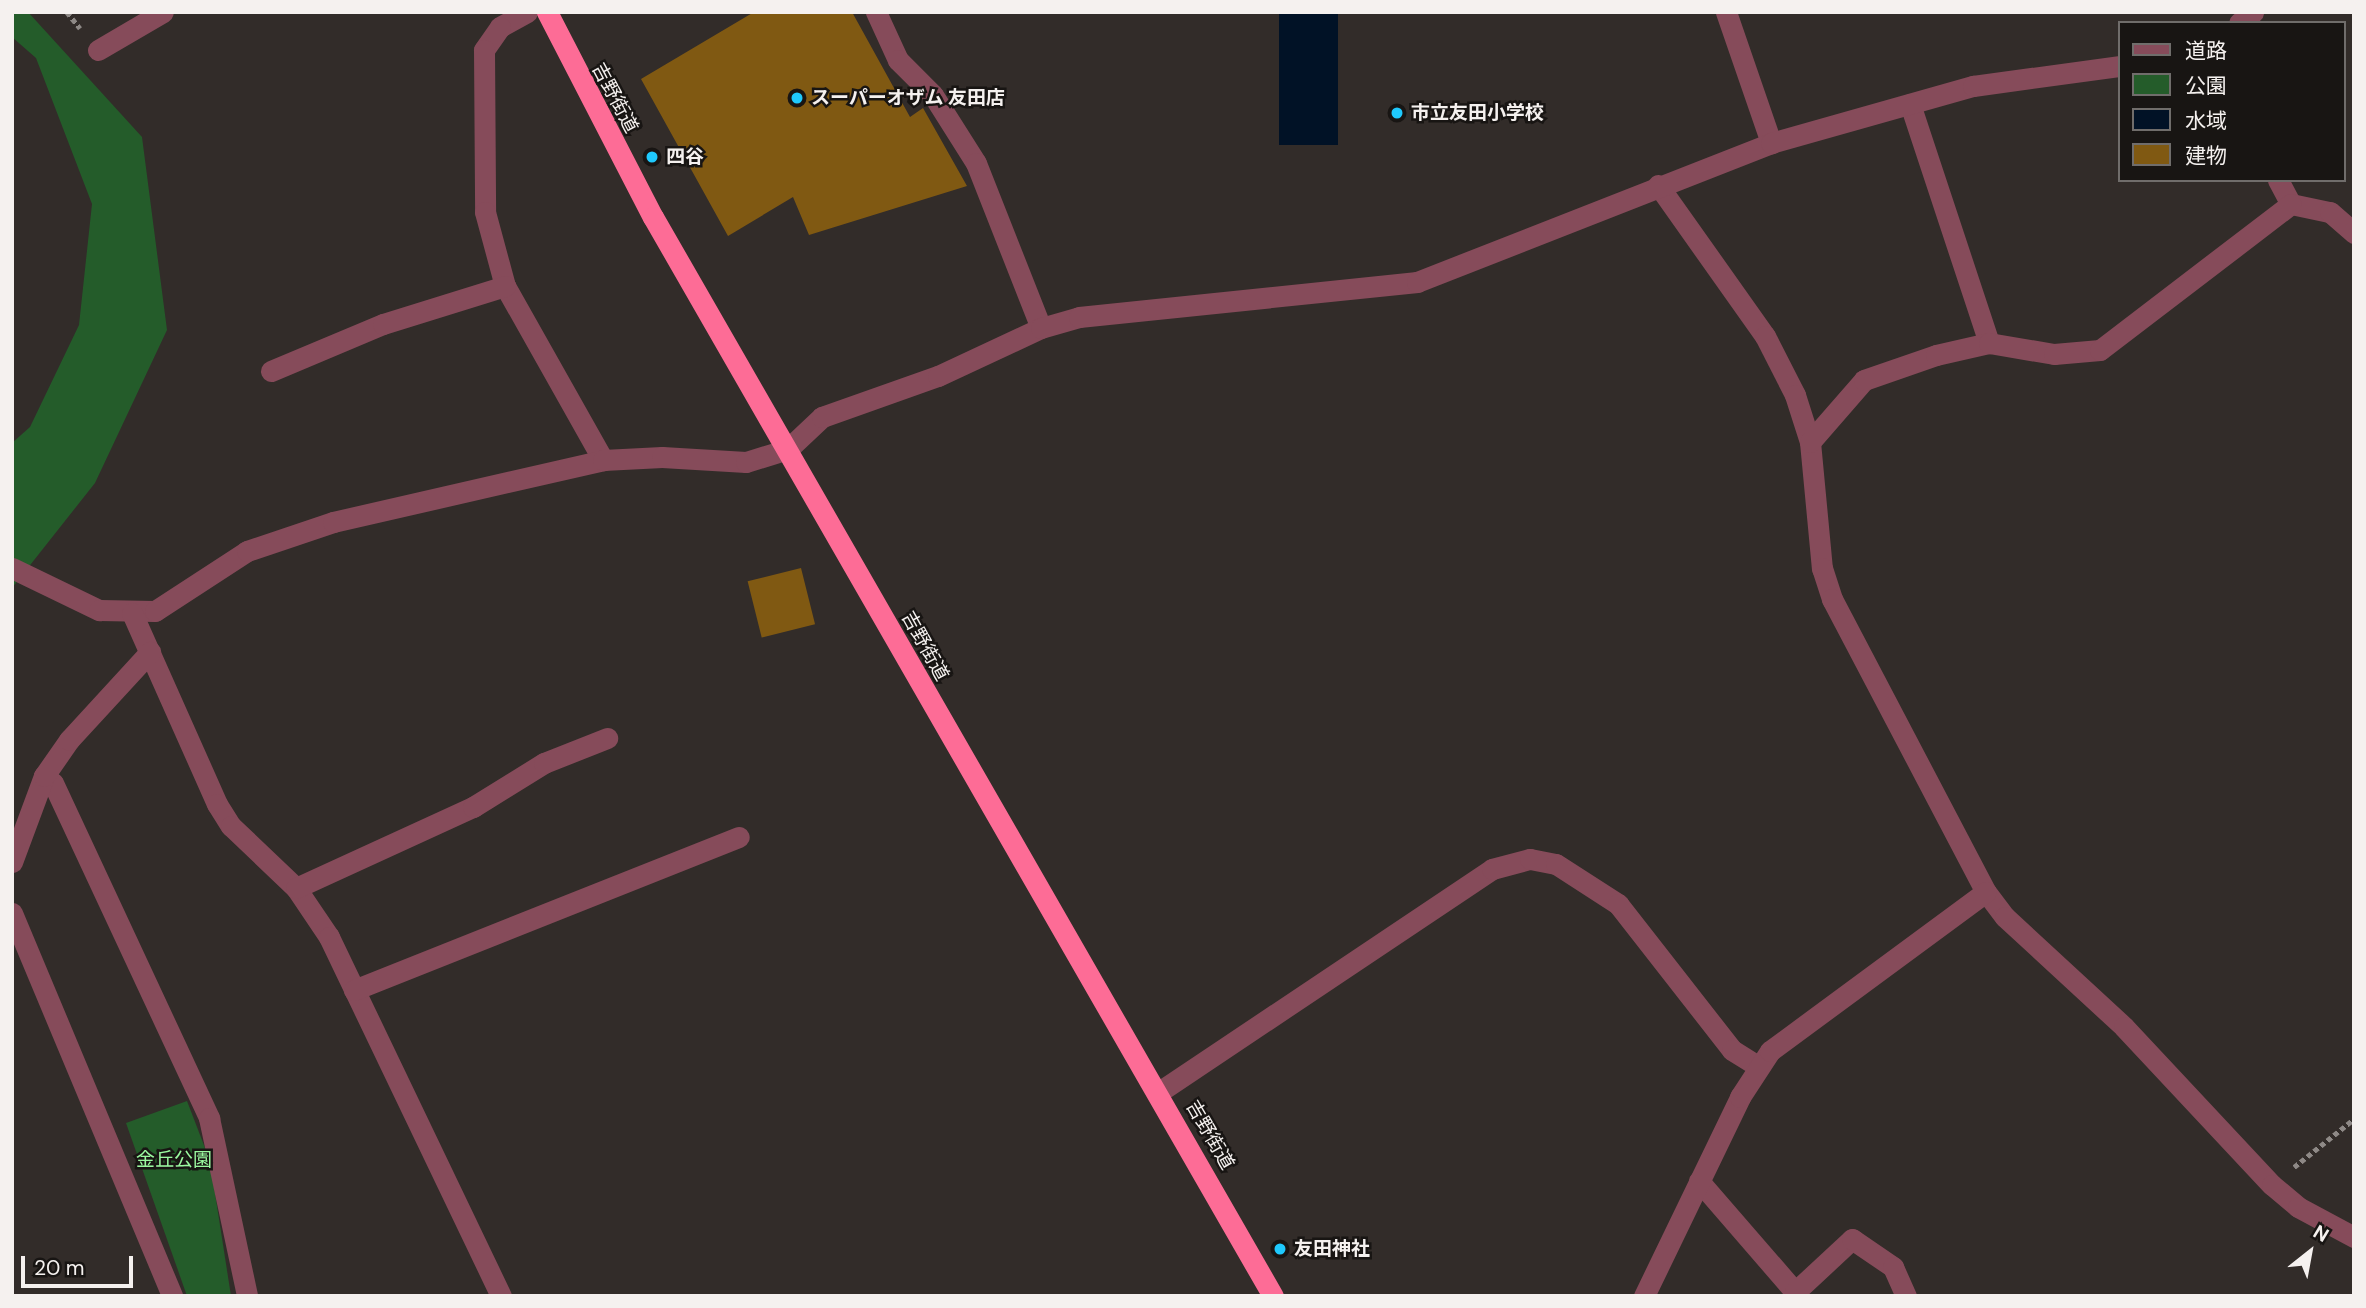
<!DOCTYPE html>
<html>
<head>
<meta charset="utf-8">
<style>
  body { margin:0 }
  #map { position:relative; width:2366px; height:1308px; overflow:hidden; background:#322c29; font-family:"DM Sans","Noto Sans JP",sans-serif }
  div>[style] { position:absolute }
  .green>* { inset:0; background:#245c2a }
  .water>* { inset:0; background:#011226; transform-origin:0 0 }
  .building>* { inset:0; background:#805912; transform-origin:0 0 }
  .path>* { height:4.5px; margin-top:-2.25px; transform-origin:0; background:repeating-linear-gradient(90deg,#8e8986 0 5px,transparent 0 8.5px) }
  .minor>* { height:21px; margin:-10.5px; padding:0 10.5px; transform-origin:10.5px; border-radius:10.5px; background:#864b5a }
  .highway>* { height:21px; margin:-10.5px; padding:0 10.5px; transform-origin:10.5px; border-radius:10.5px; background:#fd6c96 }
  .dots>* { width:19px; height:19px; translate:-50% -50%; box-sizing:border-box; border:4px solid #181513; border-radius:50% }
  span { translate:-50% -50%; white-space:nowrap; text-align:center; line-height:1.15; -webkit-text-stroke:5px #181513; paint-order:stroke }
  .street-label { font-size:19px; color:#f5f1ef }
  .poi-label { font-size:19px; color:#f5f1ef; font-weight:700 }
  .left { translate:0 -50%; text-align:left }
  .park-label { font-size:19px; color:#9bf9a0 }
  .frame { position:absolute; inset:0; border:14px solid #f5f1ef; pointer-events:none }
  .legend { position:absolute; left:2118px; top:21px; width:228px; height:161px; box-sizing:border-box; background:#181513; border:2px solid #706d6b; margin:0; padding:9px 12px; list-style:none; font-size:21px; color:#f5f1ef }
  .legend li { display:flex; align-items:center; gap:14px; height:35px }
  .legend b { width:35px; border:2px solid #706d6b }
  .north { position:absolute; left:2275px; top:1217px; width:70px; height:70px; -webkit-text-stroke:5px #181513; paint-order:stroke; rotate:31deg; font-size:19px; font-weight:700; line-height:28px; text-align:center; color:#f5f1ef }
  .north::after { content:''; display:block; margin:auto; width:24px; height:32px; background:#f5f1ef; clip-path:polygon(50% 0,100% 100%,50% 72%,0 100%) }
  .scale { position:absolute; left:21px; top:1256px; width:112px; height:32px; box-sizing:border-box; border:4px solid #f5f1ef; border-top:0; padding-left:9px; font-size:21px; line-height:24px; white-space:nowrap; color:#f5f1ef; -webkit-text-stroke:5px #181513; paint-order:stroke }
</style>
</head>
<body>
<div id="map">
  <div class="green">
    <i style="clip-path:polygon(12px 12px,28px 12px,142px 137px,167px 330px,95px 483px,12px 588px,12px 443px,30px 427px,79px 325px,92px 204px,36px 58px,12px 37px)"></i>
    <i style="clip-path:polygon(187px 1101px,210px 1161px,231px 1296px,187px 1296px,126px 1123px)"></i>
  </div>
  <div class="water">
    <i style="left:1279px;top:12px;width:59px;height:133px"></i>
  </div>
  <div class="building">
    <i style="clip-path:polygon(754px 12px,852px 12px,910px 117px,923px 108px,967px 186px,809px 235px,793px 197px,728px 236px,641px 79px)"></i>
    <i style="left:801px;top:568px;width:58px;height:55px;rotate:76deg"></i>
  </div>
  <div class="path">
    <i style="left:67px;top:12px;width:21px;rotate:51deg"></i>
    <i style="left:2294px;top:1167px;width:77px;rotate:-38.7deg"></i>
  </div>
  <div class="minor">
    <i style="left:527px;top:12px;width:31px;rotate:151deg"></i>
    <i style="left:500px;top:27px;width:28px;rotate:125deg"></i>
    <i style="left:484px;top:50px;width:162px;rotate:89.6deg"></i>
    <i style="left:485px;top:212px;width:77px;rotate:74.9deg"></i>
    <i style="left:505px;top:286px;width:200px;rotate:60.6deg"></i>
    <i style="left:876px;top:12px;width:53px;rotate:65.4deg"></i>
    <i style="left:898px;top:60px;width:49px;rotate:45deg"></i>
    <i style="left:933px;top:95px;width:80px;rotate:57.7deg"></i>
    <i style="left:976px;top:163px;width:177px;rotate:68.5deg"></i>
    <i style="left:1726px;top:12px;width:139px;rotate:71deg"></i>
    <i style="left:2239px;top:23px;width:18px;rotate:-38deg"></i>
    <i style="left:98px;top:50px;width:75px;rotate:-30.3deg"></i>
    <i style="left:1910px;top:104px;width:252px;rotate:71.7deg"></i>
    <i style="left:2278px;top:180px;width:27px;rotate:62deg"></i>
    <i style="left:2291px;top:204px;width:40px;rotate:12deg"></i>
    <i style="left:2330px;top:212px;width:32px;rotate:41deg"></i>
    <i style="left:1658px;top:185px;width:185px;rotate:54.7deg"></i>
    <i style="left:1765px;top:336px;width:66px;rotate:63deg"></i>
    <i style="left:1795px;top:395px;width:49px;rotate:72.3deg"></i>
    <i style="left:1810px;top:442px;width:127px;rotate:84.6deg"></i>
    <i style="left:1822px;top:568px;width:33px;rotate:72deg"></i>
    <i style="left:1832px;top:599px;width:331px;rotate:62.3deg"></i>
    <i style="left:1986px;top:892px;width:31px;rotate:53deg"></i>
    <i style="left:2005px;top:917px;width:162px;rotate:42.7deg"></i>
    <i style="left:2124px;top:1027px;width:216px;rotate:46.9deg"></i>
    <i style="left:2272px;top:1185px;width:34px;rotate:40deg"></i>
    <i style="left:2298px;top:1207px;width:64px;rotate:28.2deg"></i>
    <i style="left:271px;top:371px;width:121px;rotate:-22.8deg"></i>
    <i style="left:383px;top:324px;width:128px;rotate:-17.3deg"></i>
    <i style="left:1810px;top:442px;width:82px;rotate:-48.9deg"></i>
    <i style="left:1864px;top:380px;width:76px;rotate:-19.1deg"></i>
    <i style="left:1936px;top:355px;width:54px;rotate:-12.8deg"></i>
    <i style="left:1989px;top:343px;width:66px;rotate:9.6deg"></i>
    <i style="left:2054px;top:354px;width:46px;rotate:-5deg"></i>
    <i style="left:2100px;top:350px;width:240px;rotate:-37.4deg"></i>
    <i style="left:12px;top:568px;width:97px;rotate:25.8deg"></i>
    <i style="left:99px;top:610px;width:56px;rotate:1deg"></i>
    <i style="left:155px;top:611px;width:110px;rotate:-33.1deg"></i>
    <i style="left:247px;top:551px;width:91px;rotate:-18.6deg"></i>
    <i style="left:333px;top:522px;width:277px;rotate:-12.9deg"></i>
    <i style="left:603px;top:460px;width:59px;rotate:-2.9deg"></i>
    <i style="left:662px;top:457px;width:84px;rotate:3.4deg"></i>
    <i style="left:746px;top:462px;width:44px;rotate:-17.2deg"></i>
    <i style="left:788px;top:449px;width:47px;rotate:-43.3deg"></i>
    <i style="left:822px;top:417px;width:123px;rotate:-19.5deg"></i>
    <i style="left:938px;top:376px;width:114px;rotate:-25deg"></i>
    <i style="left:1041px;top:328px;width:40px;rotate:-16deg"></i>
    <i style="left:1079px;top:317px;width:340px;rotate:-5.9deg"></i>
    <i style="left:1417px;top:282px;width:380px;rotate:-21.4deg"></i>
    <i style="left:1771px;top:143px;width:210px;rotate:-15.8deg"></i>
    <i style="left:1973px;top:86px;width:147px;rotate:-7.8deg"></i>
    <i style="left:132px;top:613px;width:209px;rotate:66deg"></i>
    <i style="left:217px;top:804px;width:26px;rotate:58deg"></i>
    <i style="left:231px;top:826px;width:90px;rotate:43.6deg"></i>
    <i style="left:296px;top:888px;width:59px;rotate:56deg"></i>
    <i style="left:329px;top:937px;width:398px;rotate:64.4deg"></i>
    <i style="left:44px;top:776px;width:11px;rotate:38deg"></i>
    <i style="left:53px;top:783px;width:370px;rotate:65deg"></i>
    <i style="left:209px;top:1118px;width:182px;rotate:77.9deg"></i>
    <i style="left:12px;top:862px;width:92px;rotate:-69.6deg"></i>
    <i style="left:44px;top:776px;width:44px;rotate:-55.2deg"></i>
    <i style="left:69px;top:740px;width:120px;rotate:-47.4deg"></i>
    <i style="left:296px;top:888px;width:195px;rotate:-24.6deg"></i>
    <i style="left:473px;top:807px;width:84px;rotate:-31.8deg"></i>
    <i style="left:544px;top:763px;width:68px;rotate:-21.6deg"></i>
    <i style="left:12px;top:913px;width:415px;rotate:67.3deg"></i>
    <i style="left:354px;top:990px;width:414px;rotate:-21.7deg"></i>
    <i style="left:1159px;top:1092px;width:401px;rotate:-33.8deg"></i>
    <i style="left:1492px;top:869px;width:39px;rotate:-15deg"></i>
    <i style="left:1530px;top:859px;width:26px;rotate:11deg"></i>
    <i style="left:1556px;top:864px;width:74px;rotate:32.8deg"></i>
    <i style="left:1618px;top:904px;width:185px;rotate:52deg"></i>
    <i style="left:1732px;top:1050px;width:31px;rotate:32deg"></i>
    <i style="left:1699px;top:1181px;width:147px;rotate:49.1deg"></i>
    <i style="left:1795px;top:1292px;width:78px;rotate:-42.9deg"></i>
    <i style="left:1852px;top:1239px;width:50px;rotate:34.3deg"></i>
    <i style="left:1893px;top:1267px;width:32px;rotate:66deg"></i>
    <i style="left:1644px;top:1296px;width:221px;rotate:-64.2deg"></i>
    <i style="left:1740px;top:1097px;width:55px;rotate:-56.9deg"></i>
    <i style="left:1770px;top:1051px;width:268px;rotate:-36.4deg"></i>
  </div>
  <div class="highway">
    <i style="left:547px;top:12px;width:231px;rotate:62.7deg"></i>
    <i style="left:653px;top:217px;width:1244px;rotate:60.12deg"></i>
  </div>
  <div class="dots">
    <i style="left:797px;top:98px;background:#1fc9fd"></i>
    <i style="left:1397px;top:113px;background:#1fc9fd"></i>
    <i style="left:652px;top:157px;background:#1fc9fd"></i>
    <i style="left:1280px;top:1249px;background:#1fc9fd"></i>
  </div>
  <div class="street-label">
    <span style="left:615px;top:98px;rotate:62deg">吉野街道</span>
    <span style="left:925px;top:646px;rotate:61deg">吉野街道</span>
    <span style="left:1210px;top:1135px;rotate:60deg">吉野街道</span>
  </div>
  <div class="poi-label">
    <span class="left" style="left:811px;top:98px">スーパーオザム 友田店</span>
    <span class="left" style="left:1411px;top:113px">市立友田小学校</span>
    <span class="left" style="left:666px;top:157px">四谷</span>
    <span class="left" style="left:1294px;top:1249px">友田神社</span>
  </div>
  <div class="park-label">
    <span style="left:174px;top:1160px">金丘公園</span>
  </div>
  <div class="frame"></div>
  <ul class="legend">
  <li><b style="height:9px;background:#864b5a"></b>道路</li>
  <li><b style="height:19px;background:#245c2a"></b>公園</li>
  <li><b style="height:19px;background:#011226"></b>水域</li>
  <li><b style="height:19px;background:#805912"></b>建物</li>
  </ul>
  <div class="north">N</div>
  <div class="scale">20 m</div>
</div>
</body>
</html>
